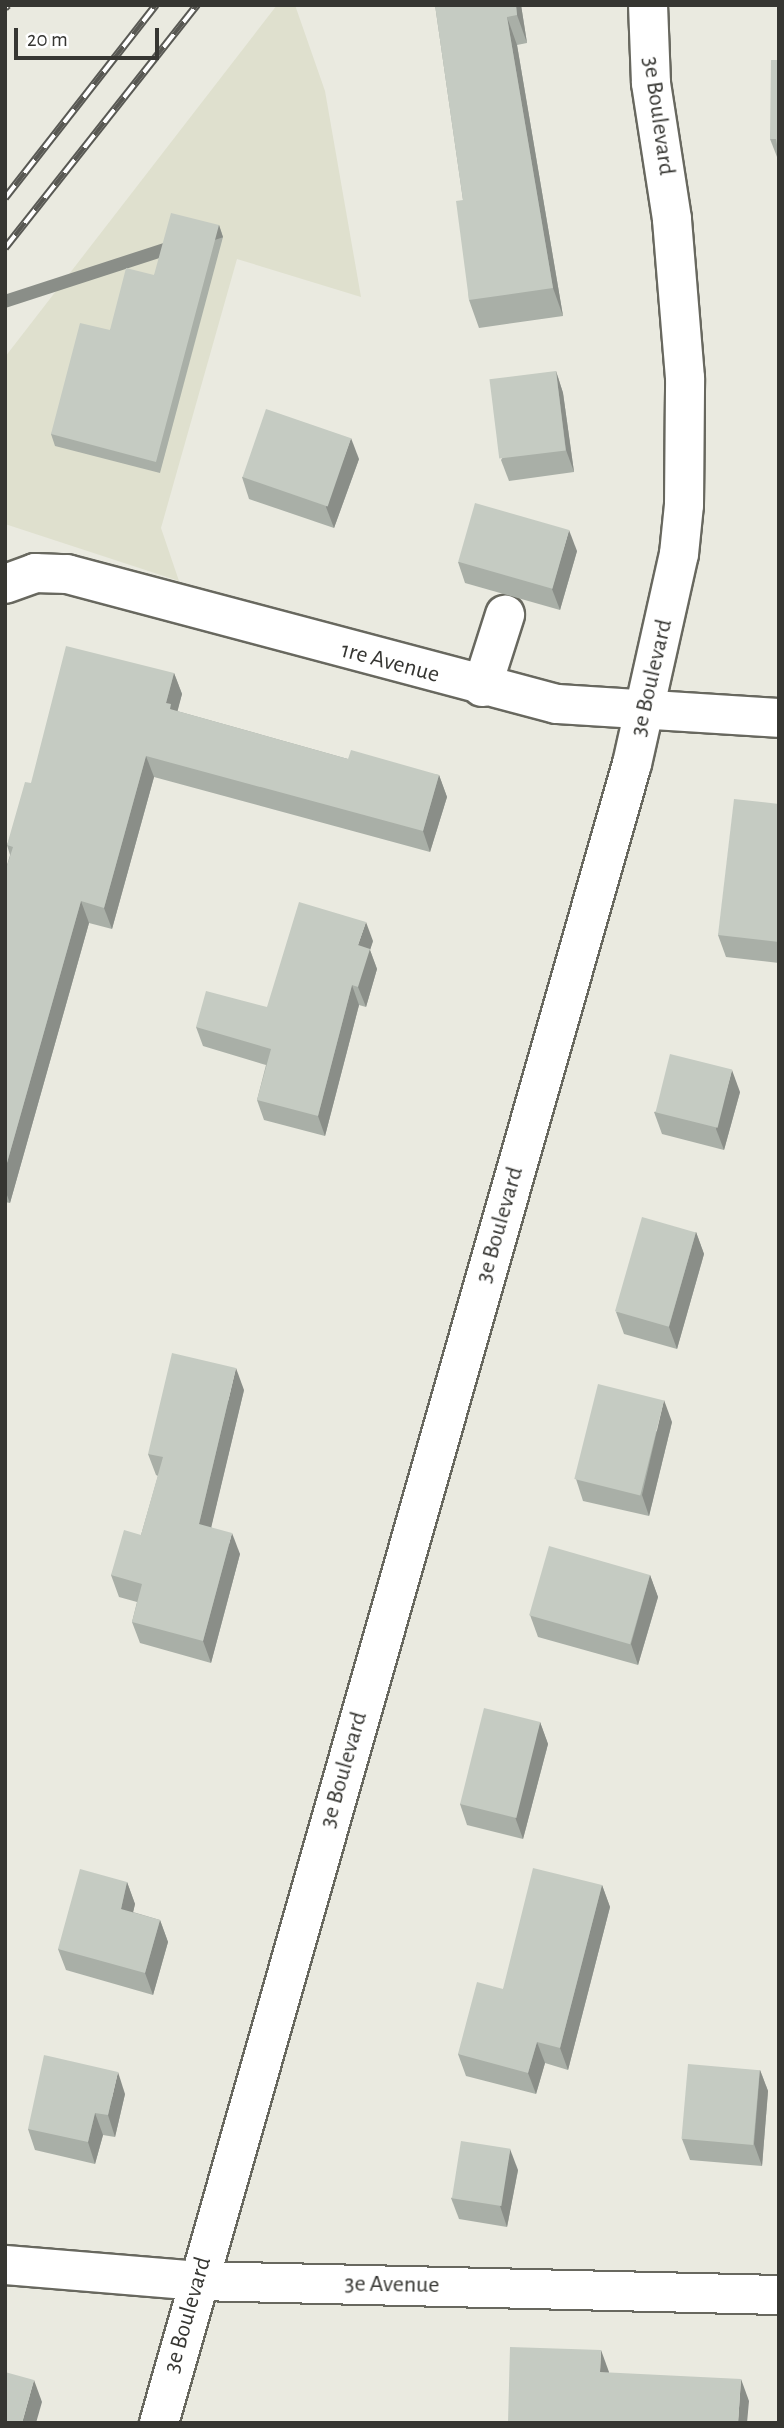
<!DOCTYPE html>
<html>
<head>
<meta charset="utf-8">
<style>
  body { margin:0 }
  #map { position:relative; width:784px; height:2428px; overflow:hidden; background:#eaeae0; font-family:"Alegreya Sans",sans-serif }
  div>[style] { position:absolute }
  .built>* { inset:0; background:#dfe0ce }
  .roads { filter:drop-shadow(2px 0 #68685f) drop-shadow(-2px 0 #68685f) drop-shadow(0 2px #68685f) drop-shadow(0 -2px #68685f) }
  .minor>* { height:38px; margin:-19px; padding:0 19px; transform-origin:19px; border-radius:19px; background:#fff }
  .rail>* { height:8px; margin-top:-4px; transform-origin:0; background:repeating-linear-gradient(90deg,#fff 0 16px,#595954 0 32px); box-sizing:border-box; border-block:2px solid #595954 }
  .wall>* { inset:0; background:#a9afa7 }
  .shaded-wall>* { inset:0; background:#8a8e88; transform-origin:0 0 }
  .building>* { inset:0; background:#c5cbc2; transform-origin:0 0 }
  span { translate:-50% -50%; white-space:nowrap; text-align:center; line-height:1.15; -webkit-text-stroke:5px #fff; paint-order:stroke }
  .street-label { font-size:24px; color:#363632 }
  .frame { position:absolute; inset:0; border:7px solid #363632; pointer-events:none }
  .scale { position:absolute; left:14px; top:28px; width:145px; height:32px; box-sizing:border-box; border:4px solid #363632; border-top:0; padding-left:9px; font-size:21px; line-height:24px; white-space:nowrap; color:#363632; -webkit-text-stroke:5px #fff; paint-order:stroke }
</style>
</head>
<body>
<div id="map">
  <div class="built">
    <i style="clip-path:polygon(277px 5px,295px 5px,325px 91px,361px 297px,237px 259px,161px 528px,179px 581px,5px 524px,5px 357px)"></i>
  </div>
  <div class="roads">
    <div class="minor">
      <i style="left:5px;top:584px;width:32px;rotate:-20deg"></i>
      <i style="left:35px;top:573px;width:32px;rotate:2deg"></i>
      <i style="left:67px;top:574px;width:507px;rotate:14.86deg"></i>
      <i style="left:557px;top:704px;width:222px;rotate:3.6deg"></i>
      <i style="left:482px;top:687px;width:76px;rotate:-72.3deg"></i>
      <i style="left:5px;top:2265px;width:194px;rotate:4.7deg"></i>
      <i style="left:198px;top:2281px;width:581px;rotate:1.38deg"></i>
      <i style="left:159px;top:2423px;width:1725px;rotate:-74.09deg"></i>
      <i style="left:632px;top:764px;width:215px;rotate:-77.4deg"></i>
      <i style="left:679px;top:554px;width:49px;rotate:-84.2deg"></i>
      <i style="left:684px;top:505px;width:127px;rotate:-89.5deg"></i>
      <i style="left:685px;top:378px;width:160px;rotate:-94.7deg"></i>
      <i style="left:672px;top:219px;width:138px;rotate:-98.8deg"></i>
      <i style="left:651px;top:83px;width:78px;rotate:-92.2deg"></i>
    </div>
  </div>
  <div class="rail">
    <i style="left:5px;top:8px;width:4px;rotate:-45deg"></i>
    <i style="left:5px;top:198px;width:245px;rotate:-52deg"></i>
    <i style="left:5px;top:248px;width:310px;rotate:-51.7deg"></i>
  </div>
  <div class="wall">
    <i style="clip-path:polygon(435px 5px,521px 5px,527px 43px,517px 45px,563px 316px,479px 328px,469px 300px,463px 200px)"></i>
    <i style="clip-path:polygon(779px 60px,779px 162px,770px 139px)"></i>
    <i style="clip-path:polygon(219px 225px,223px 237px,160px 473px,55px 446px,51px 434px,110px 330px,154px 275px)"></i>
    <i style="clip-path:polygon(556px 371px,563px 393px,574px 472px,509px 481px,501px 460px)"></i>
    <i style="clip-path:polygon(359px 459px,334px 528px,249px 499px,242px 477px)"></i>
    <i style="clip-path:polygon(577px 551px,560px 610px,465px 583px,458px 562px)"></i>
    <i style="clip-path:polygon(174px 673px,182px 694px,177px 711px,348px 759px,439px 775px,447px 797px,430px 852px,154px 777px,112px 929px,89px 923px,10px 1203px,5px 1202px,5px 872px,10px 855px,7px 845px,31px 783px)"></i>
    <i style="clip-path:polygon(779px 804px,779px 963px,726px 957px,718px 935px)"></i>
    <i style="clip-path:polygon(373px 941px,370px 950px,377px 969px,366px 1007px,359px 1005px,325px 1136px,264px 1120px,257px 1100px,266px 1065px,203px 1046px,196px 1027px,267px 1007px)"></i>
    <i style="clip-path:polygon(740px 1092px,724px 1150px,662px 1134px,654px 1112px)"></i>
    <i style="clip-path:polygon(696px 1232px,704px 1254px,677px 1349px,624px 1334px,616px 1312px)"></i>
    <i style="clip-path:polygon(244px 1390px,211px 1527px,240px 1554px,211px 1663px,140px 1643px,132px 1622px,137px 1602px,119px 1597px,111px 1575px,141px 1535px,158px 1476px,156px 1475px,148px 1454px)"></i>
    <i style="clip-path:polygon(672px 1422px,649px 1516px,583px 1501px,576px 1479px)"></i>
    <i style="clip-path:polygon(650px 1575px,658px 1597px,638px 1665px,538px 1637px,530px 1615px)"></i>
    <i style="clip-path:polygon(540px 1722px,548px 1744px,523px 1839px,467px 1825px,460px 1804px)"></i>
    <i style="clip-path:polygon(127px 1882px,135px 1904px,133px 1912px,160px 1920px,168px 1942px,153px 1995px,66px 1970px,58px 1949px)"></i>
    <i style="clip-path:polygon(602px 1885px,610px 1907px,568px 2070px,545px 2063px,536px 2094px,466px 2076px,458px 2054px,503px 1989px)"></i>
    <i style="clip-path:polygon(760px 2070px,768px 2091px,762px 2166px,690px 2160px,682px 2139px)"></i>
    <i style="clip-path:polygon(125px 2094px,115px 2137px,103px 2135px,95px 2164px,35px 2150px,28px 2129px)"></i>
    <i style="clip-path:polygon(518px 2170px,507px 2227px,459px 2219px,451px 2198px)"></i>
  </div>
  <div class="shaded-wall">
    <i style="clip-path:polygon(516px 5px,521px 5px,527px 43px,517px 15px)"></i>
    <i style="clip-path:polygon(507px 17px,517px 45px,563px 316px,553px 288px)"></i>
    <i style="left:219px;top:225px;width:13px;height:245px;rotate:72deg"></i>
    <i style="clip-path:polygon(556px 371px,563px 393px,574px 472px,566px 450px)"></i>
    <i style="clip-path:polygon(351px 438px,359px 459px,334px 528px,326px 507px)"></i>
    <i style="clip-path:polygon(569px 530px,577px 551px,560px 610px,552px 589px)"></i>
    <i style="clip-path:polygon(174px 673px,182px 694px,176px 717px,166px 703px)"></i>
    <i style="clip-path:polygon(146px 756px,154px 777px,112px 929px,104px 908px)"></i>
    <i style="clip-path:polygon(439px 775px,447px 797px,430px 852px,423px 831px)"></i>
    <i style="clip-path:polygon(81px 901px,89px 923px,10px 1203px,5px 1190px,5px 1170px)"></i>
    <i style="clip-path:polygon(366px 922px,373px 941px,370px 950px,377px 969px,366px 1007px,358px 987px,358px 945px)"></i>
    <i style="clip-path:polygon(352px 985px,359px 1005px,325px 1136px,318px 1116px)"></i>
    <i style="clip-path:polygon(732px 1070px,740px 1092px,724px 1150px,716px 1129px)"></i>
    <i style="clip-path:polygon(696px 1232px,704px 1254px,677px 1349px,669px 1327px)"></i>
    <i style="clip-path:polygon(236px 1368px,244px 1390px,207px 1545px,199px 1524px)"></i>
    <i style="clip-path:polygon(664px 1400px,672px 1422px,649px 1516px,642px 1495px)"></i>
    <i style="clip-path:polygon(232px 1533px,240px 1554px,211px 1663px,203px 1641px)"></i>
    <i style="clip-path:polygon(650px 1575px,658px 1597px,638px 1665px,631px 1644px)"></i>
    <i style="clip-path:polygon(540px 1722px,548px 1744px,523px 1839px,515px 1817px)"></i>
    <i style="clip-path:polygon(127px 1882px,135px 1904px,129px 1930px,121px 1909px)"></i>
    <i style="clip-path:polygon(602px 1885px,610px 1907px,568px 2070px,560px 2048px)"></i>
    <i style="clip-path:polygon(160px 1920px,168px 1942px,153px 1995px,145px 1973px)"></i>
    <i style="clip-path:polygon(537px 2042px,545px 2063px,536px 2094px,528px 2073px)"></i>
    <i style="clip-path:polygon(760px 2070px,768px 2091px,762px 2166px,754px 2144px)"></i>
    <i style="clip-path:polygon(118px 2072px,125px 2094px,115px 2137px,108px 2115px)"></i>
    <i style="clip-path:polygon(95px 2113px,103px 2135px,95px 2164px,88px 2142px)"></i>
    <i style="clip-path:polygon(510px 2149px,518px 2170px,507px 2227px,500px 2206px)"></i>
    <i style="clip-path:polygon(601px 2350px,609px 2372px,608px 2394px,600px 2372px)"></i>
    <i style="clip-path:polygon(741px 2379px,749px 2401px,747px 2423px,738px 2423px)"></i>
    <i style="clip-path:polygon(34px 2380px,42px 2402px,36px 2423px,22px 2423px)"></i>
  </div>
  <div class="building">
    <i style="clip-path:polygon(435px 5px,516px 5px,517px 15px,507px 17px,553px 288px,469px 300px,456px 201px,463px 200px)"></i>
    <i style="clip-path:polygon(771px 60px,779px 60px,779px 157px,776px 139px,770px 139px)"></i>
    <i style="clip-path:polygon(171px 213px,219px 225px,156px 462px,51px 434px,80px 323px,110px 330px,126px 268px,154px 275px)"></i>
    <i style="left:556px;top:371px;width:80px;height:67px;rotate:83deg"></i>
    <i style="left:266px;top:409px;width:90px;height:72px;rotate:19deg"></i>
    <i style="left:475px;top:503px;width:98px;height:61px;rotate:16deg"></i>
    <i style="clip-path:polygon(66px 646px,174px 673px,166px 703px,171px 704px,170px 709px,348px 759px,351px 750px,439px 775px,423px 831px,146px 756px,104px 908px,81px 901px,5px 1170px,5px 872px,13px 847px,7px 845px,25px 782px,31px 783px)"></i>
    <i style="clip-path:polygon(734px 799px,779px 804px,779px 942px,718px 935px)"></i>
    <i style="clip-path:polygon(299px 902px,366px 922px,358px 945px,370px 949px,358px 987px,352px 985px,318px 1116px,257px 1100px,271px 1049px,196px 1027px,206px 991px,267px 1007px)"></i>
    <i style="left:670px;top:1054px;width:64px;height:60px;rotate:14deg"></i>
    <i style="left:642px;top:1217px;width:56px;height:98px;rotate:16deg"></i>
    <i style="clip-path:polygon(172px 1353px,236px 1368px,199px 1524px,232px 1533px,203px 1641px,132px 1622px,142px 1584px,111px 1575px,124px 1530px,141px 1535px,163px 1457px,148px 1454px)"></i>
    <i style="left:598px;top:1384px;width:68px;height:98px;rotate:14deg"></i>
    <i style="left:549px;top:1546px;width:105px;height:72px;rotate:16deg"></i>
    <i style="left:484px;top:1708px;width:58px;height:99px;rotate:14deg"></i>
    <i style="clip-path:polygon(533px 1868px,602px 1885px,560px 2048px,537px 2042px,528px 2073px,458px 2054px,477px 1982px,503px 1989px)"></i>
    <i style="clip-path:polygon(80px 1869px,127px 1882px,121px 1909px,160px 1920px,145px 1973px,58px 1949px)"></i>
    <i style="clip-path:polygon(44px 2055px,118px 2072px,108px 2115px,95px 2113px,88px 2142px,28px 2129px)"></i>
    <i style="left:688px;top:2064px;width:72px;height:75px;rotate:5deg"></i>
    <i style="left:461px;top:2141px;width:50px;height:58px;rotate:9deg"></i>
    <i style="clip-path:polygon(510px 2347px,601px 2350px,600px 2372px,741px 2379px,738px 2423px,508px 2422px)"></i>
    <i style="clip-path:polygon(5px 2372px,34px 2380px,22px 2423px,5px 2423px)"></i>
  </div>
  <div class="street-label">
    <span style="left:658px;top:116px;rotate:82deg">3e Boulevard</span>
    <span style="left:390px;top:663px;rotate:15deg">1re Avenue</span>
    <span style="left:652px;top:678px;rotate:-77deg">3e Boulevard</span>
    <span style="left:500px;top:1225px;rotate:-74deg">3e Boulevard</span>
    <span style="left:344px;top:1770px;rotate:-74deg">3e Boulevard</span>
    <span style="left:392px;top:2285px;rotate:1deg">3e Avenue</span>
    <span style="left:188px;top:2315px;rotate:-74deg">3e Boulevard</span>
  </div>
  <div class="frame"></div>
  <div class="scale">20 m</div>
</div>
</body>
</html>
